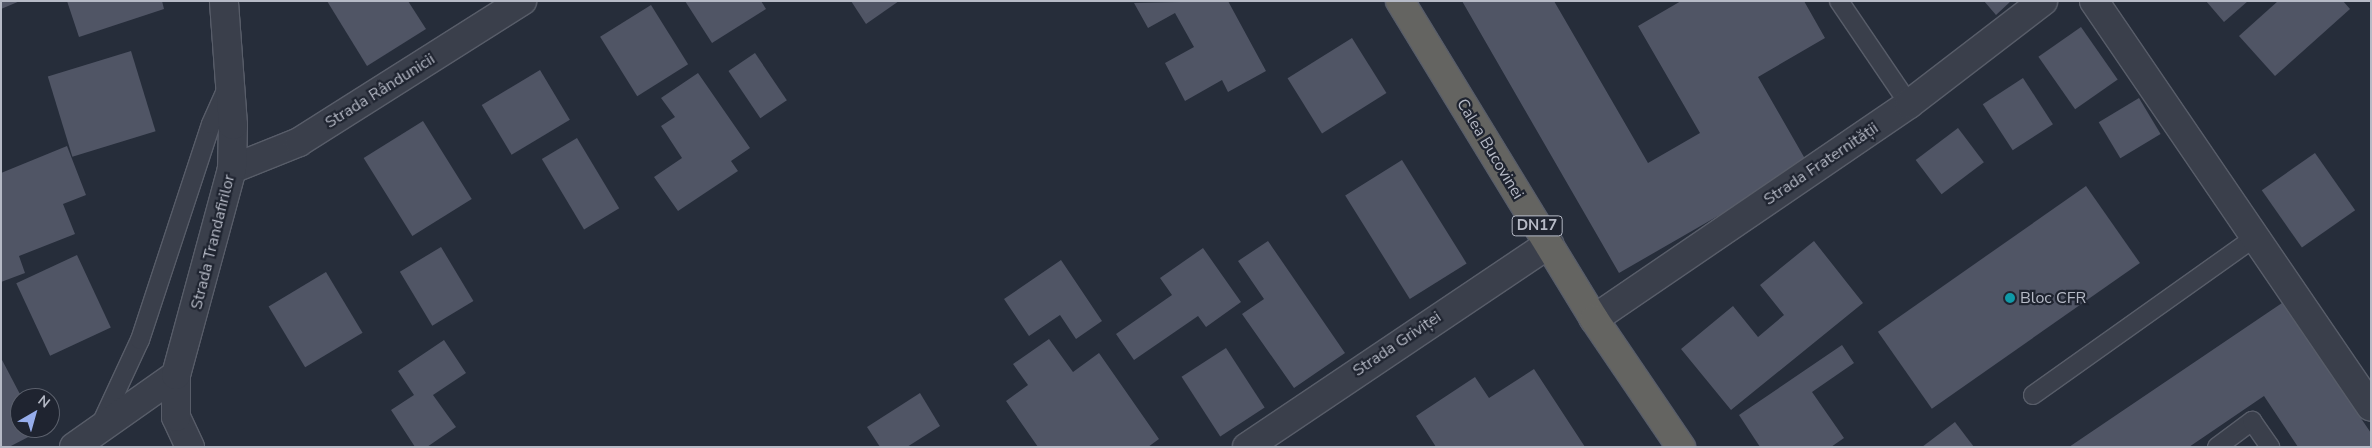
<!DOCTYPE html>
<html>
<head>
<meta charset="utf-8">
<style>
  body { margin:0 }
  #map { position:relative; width:2372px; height:448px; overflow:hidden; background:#262d3a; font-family:"Nunito Sans",sans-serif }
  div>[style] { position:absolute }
  .building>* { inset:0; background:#505565; transform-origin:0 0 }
  .roads { filter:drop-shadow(1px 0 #585d69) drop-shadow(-1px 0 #585d69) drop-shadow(0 1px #585d69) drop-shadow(0 -1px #585d69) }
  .service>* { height:18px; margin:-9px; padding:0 9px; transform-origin:9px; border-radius:9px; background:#3a3f4b }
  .minor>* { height:28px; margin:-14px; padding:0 14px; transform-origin:14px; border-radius:14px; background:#3a3f4b }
  .tertiary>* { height:28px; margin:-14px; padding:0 14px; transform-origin:14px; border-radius:14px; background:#3a3f4b }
  .trunk>* { height:28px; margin:-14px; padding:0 14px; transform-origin:14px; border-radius:14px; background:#646461 }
  .dots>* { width:14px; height:14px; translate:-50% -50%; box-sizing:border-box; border:2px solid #1f2430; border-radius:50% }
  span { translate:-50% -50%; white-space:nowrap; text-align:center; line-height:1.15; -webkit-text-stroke:4.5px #1f2430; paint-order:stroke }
  .shield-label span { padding:1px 4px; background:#1f2430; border:1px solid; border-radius:4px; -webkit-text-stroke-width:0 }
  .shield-label { font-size:15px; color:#b6bac6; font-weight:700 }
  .street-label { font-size:16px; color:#b6bac6 }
  .poi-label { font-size:16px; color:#b6bac6 }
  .left { translate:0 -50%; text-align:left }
  .frame { position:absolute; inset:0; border:2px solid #b6bac6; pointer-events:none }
  .north { position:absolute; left:10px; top:388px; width:50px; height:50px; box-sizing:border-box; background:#1f2430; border:1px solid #5b606c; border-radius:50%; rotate:38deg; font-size:14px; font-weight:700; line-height:20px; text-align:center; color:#b6bac6 }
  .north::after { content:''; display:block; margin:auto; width:18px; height:22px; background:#96adeb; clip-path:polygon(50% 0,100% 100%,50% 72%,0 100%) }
</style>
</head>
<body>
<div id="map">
  <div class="building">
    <i style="clip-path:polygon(1px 1px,20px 1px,1px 9px)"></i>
    <i style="clip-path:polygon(67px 1px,162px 1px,164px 9px,79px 37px)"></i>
    <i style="clip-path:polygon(327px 1px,408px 1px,426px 29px,367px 66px)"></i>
    <i style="clip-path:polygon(685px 1px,761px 1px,766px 9px,712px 43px)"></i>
    <i style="clip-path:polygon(851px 1px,899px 1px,866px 24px)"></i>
    <i style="clip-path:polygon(1228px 1px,1266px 71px,1228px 92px,1222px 80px,1185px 101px,1165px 63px,1194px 47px,1175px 13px,1148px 28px,1134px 3px)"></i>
    <i style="clip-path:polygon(1462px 1px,1554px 1px,1648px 163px,1700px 133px,1638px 26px,1681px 1px,1804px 1px,1825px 38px,1758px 77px,1808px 164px,1619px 273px)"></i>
    <i style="clip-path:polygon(1984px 1px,2011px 1px,1996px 15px)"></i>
    <i style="clip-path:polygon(2206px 1px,2248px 1px,2224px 22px)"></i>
    <i style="clip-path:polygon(2278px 1px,2343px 1px,2350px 9px,2275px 76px,2239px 36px)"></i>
    <i style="left:651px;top:5px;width:70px;height:60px;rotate:58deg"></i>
    <i style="left:2081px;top:27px;width:64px;height:52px;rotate:55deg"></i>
    <i style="left:1352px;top:38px;width:65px;height:76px;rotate:58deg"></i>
    <i style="left:131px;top:51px;width:84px;height:87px;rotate:73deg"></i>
    <i style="left:755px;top:53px;width:57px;height:32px;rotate:56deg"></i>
    <i style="left:540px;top:70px;width:58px;height:68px;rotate:59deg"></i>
    <i style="clip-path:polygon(698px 73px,750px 148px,731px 161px,738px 171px,678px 211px,654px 177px,682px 158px,661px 126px,675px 117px,661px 98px)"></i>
    <i style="left:2023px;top:78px;width:55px;height:48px;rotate:57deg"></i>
    <i style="left:2139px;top:98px;width:42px;height:47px;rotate:59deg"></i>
    <i style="left:423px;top:121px;width:92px;height:70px;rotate:58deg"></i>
    <i style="left:1958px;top:128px;width:43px;height:53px;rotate:53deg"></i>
    <i style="left:577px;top:138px;width:82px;height:41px;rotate:59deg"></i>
    <i style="clip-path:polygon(67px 146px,86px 195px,63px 204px,75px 234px,19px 256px,25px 273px,1px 282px,1px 173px)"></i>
    <i style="left:2315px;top:153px;width:70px;height:65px;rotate:55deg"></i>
    <i style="left:1402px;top:160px;width:122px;height:67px;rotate:58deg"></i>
    <i style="left:2086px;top:186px;width:94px;height:254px;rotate:55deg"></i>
    <i style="clip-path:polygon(1268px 241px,1345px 353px,1294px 388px,1242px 314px,1264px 299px,1238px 261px)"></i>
    <i style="clip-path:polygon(1814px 241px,1863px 303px,1731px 410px,1681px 349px,1733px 306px,1758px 337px,1784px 315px,1760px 285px)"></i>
    <i style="left:441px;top:247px;width:63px;height:48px;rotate:59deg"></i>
    <i style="clip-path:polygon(1203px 248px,1241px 302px,1206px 327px,1198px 316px,1134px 360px,1116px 334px,1172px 295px,1160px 278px)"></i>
    <i style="left:77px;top:255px;width:80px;height:67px;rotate:65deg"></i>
    <i style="clip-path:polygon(1061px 260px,1102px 321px,1076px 339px,1060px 315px,1029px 336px,1004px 299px)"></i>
    <i style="left:326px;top:272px;width:71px;height:67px;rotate:59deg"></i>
    <i style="clip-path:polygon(2282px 303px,2371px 433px,2371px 447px,2298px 447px,2264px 396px,2189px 447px,2069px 447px)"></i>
    <i style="clip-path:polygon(1049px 339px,1073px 372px,1099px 353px,1159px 439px,1148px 447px,1038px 447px,1006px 401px,1028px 385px,1013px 364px)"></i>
    <i style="clip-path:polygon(444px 340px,466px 373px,433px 395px,456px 427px,427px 447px,415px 447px,391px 410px,414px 395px,398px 371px)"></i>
    <i style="clip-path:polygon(1842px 345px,1854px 363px,1812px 392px,1844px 438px,1831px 447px,1760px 447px,1739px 415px)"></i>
    <i style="left:1226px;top:348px;width:71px;height:53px;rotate:57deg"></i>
    <i style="clip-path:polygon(1px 358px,22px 398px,20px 428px,40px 431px,9px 447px,1px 447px)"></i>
    <i style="clip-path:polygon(1534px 369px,1585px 447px,1436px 447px,1416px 416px,1475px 377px,1489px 398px)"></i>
    <i style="clip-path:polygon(920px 393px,940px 426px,907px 447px,880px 447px,867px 427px)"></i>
    <i style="clip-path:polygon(1955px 422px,1974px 447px,1922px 447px)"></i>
  </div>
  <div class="roads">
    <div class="service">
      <i style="left:1839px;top:1px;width:125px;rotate:55.8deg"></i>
      <i style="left:2033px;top:395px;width:271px;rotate:-35.4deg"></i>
      <i style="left:100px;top:426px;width:95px;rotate:-65.1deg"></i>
      <i style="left:140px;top:340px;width:227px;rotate:-71.8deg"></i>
      <i style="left:211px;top:124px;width:39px;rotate:-66deg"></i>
      <i style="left:2217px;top:447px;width:44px;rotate:-36.6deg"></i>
      <i style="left:2252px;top:421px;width:32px;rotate:55deg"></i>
    </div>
    <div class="minor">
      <i style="left:2094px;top:1px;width:491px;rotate:55.7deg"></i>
      <i style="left:232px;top:169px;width:72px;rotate:-21.9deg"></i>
      <i style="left:299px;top:142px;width:264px;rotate:-32.3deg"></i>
      <i style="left:74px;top:447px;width:125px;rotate:-35.2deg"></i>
      <i style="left:190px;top:447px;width:33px;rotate:-115deg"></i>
      <i style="left:176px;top:417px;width:42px;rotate:-90deg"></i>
      <i style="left:176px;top:375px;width:213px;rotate:-74.8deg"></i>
      <i style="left:232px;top:169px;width:44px;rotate:-88.7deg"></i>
      <i style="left:233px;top:125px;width:124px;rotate:-94.2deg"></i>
      <i style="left:1247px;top:447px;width:364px;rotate:-33.9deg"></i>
    </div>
    <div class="tertiary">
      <i style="left:1594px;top:319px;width:381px;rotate:-34.3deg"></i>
      <i style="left:1909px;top:104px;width:169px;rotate:-37.5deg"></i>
    </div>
    <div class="trunk">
      <i style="left:1400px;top:1px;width:373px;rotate:58.6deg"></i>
      <i style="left:1594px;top:319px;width:155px;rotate:55.8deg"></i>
    </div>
  </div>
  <div class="dots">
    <i style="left:2010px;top:298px;background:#0f9aa8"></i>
  </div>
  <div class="shield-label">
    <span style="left:1537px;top:226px">DN17</span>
  </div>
  <div class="street-label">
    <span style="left:380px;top:91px;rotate:-32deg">Strada Rândunicii</span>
    <span style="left:1490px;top:149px;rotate:59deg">Calea Bucovinei</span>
    <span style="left:1821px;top:164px;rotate:-34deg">Strada Fraternității</span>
    <span style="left:213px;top:242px;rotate:-76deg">Strada Trandafirilor</span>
    <span style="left:1397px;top:344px;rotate:-34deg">Strada Griviței</span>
  </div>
  <div class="poi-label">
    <span class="left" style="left:2020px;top:298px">Bloc CFR</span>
  </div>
  <div class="frame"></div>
  <div class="north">N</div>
</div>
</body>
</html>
